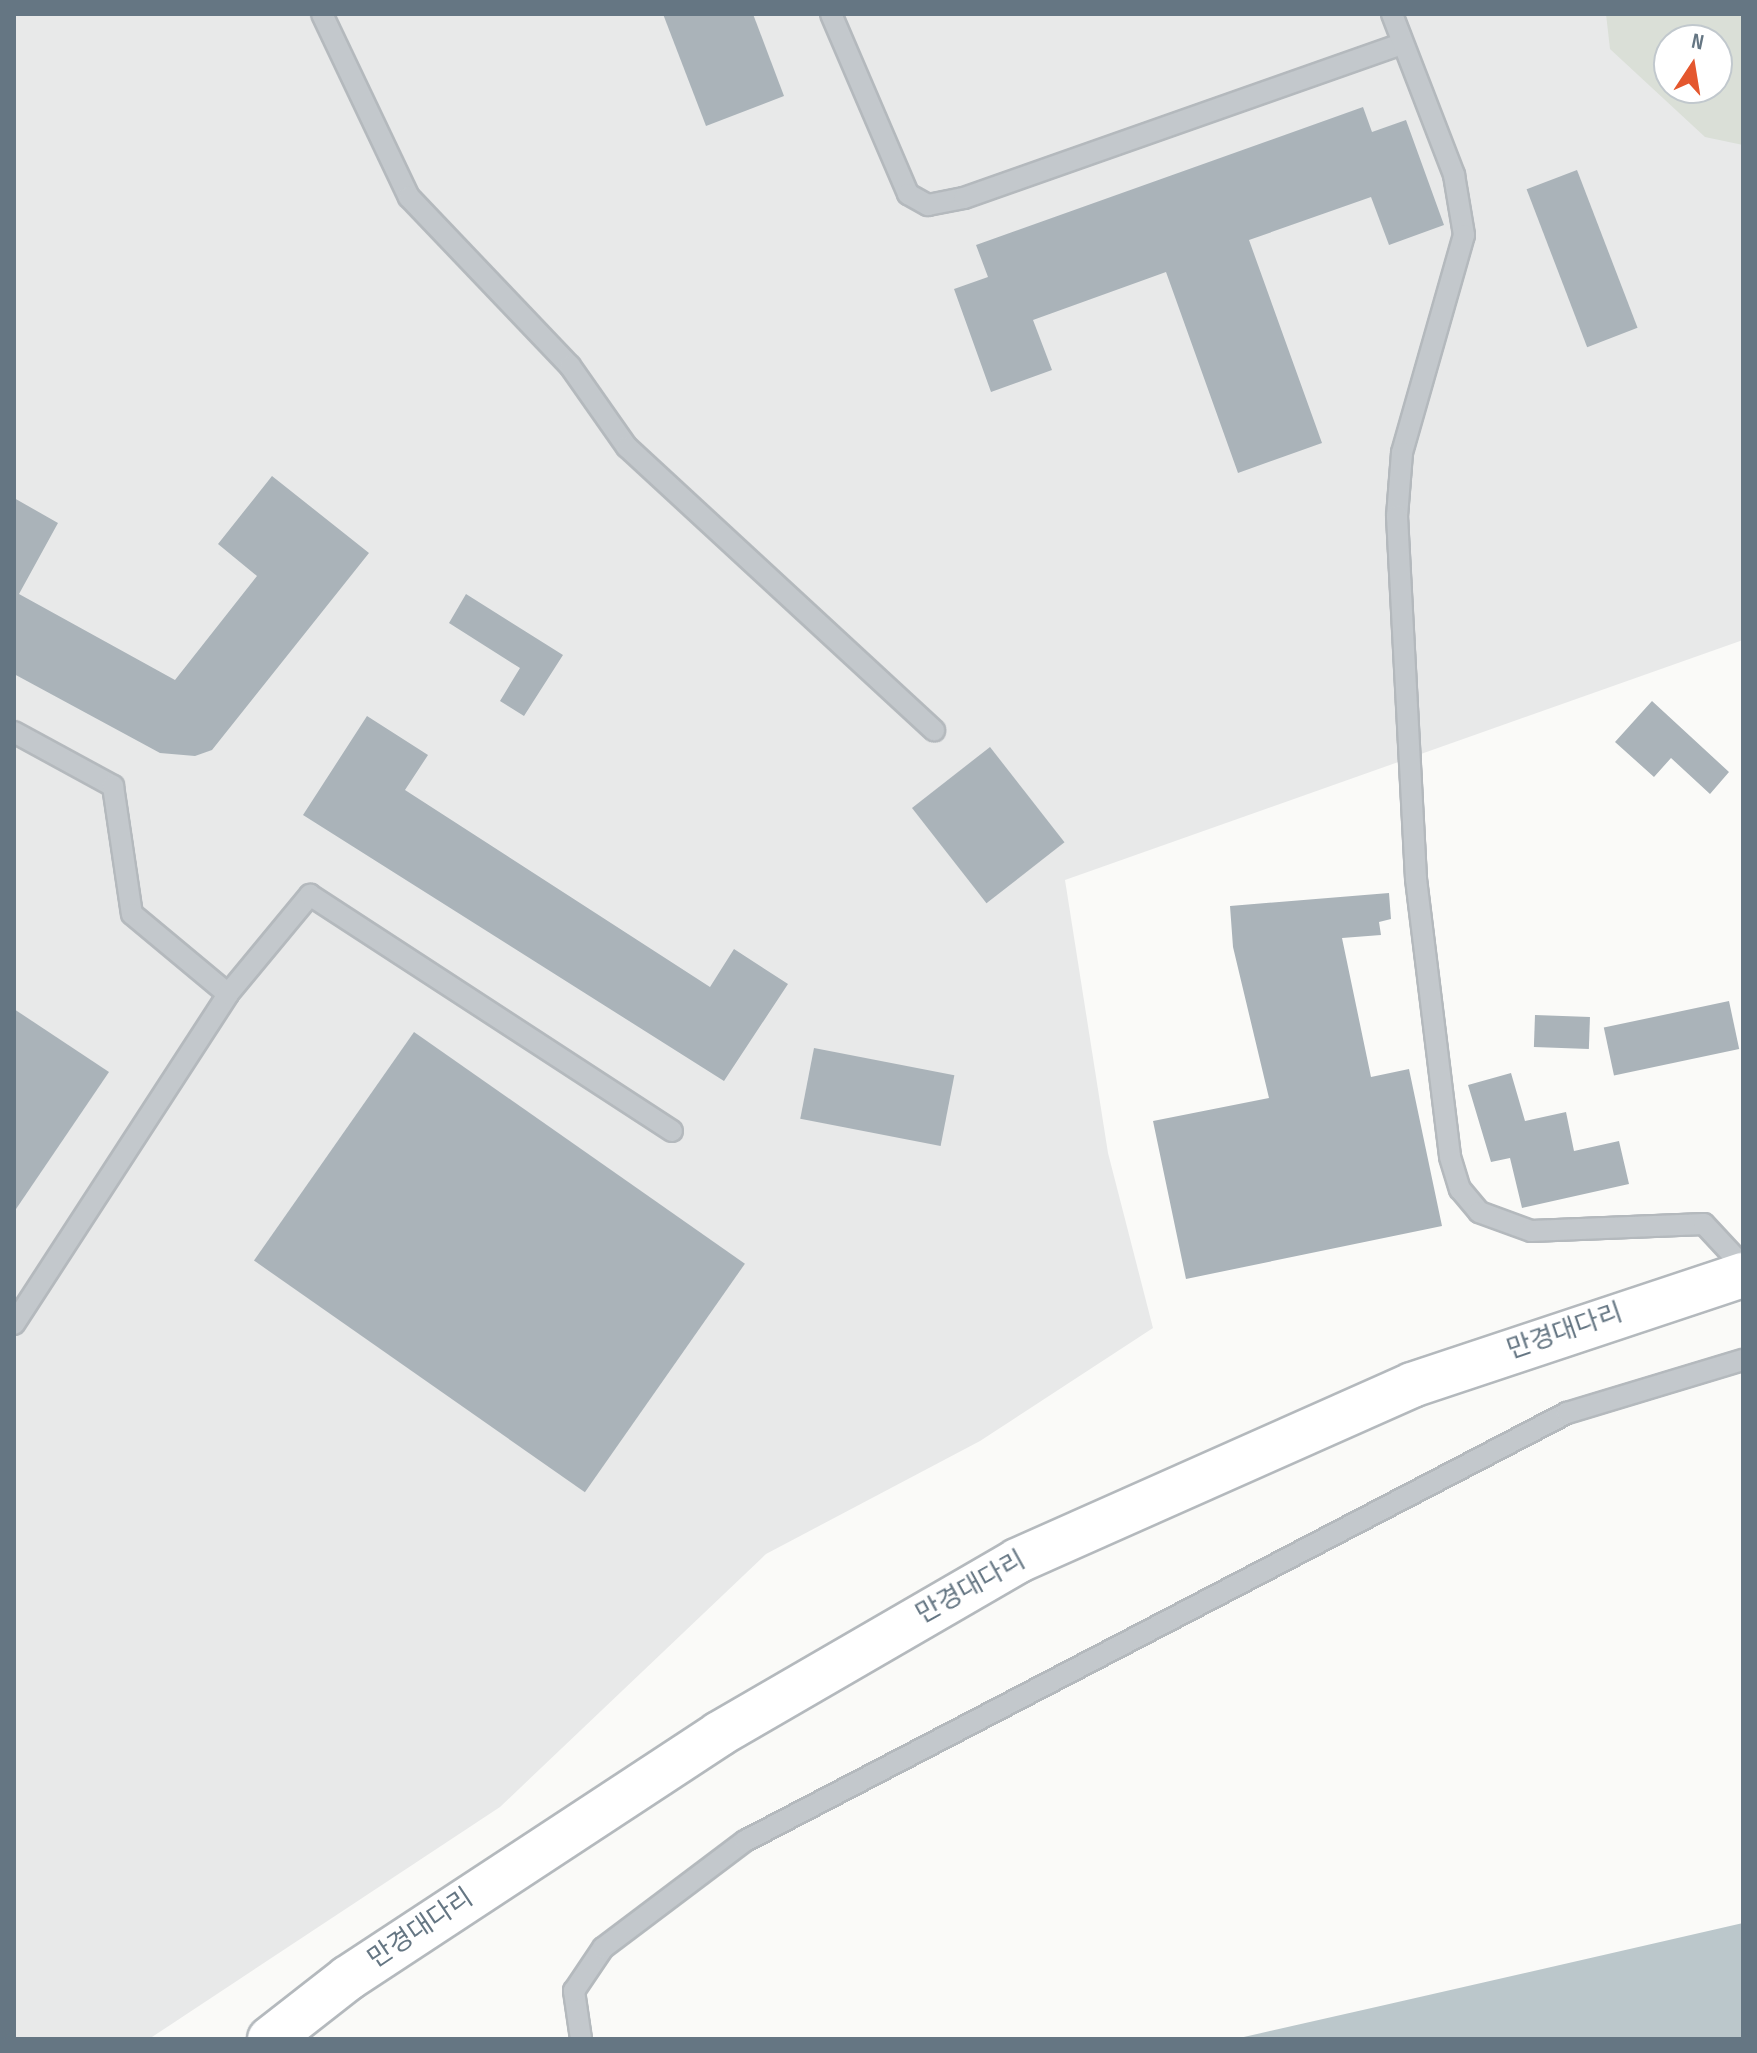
<!DOCTYPE html>
<html>
<head>
<meta charset="utf-8">
<style>
  body { margin:0 }
  #map { position:relative; width:1757px; height:2053px; overflow:hidden; background:#fafaf8; font-family:"Sofia Sans Condensed","Noto Sans KR",sans-serif }
  div>[style] { position:absolute }
  .built>* { inset:0; background:#e8e9e9 }
  .green>* { inset:0; background:#dadfd7 }
  .water>* { inset:0; background:#bbc7cb }
  .building>* { inset:0; background:#aab3b9; transform-origin:0 0 }
  .roads { filter:drop-shadow(2px 0 #b4b9bd) drop-shadow(-2px 0 #b4b9bd) drop-shadow(0 2px #b4b9bd) drop-shadow(0 -2px #b4b9bd) }
  .service>* { height:20px; margin:-10px; padding:0 10px; transform-origin:10px; border-radius:10px; background:#c3c8cc }
  .trunk>* { height:44px; margin:-22px; padding:0 22px; transform-origin:22px; border-radius:22px; background:#fff }
  span { translate:-50% -50%; white-space:nowrap; text-align:center; line-height:1.15; -webkit-text-stroke:8px #fff; paint-order:stroke }
  .street-label { font-size:26px; color:#657683 }
  .frame { position:absolute; inset:0; border:16px solid #657683; pointer-events:none }
  .north { position:absolute; left:1653px; top:24px; width:80px; height:80px; box-sizing:border-box; background:#fff; border:2px solid #c1c8cd; border-radius:50%; rotate:12deg; font-size:22px; font-weight:700; line-height:32px; text-align:center; color:#657683 }
  .north::after { content:''; display:block; margin:auto; width:28px; height:36px; background:#e4572e; clip-path:polygon(50% 0,100% 100%,50% 72%,0 100%) }
</style>
</head>
<body>
<div id="map">
  <div class="built">
    <i style="clip-path:polygon(evenodd,14px 14px,1743px 14px,1743px 640px,1065px 880px,1108px 1153px,1153px 1328px,980px 1441px,766px 1554px,500px 1807px,149px 2039px,14px 2039px,14px 14px,1669px 40px,1717px 40px,1717px 88px,1669px 88px,1669px 40px)"></i>
  </div>
  <div class="green">
    <i style="clip-path:polygon(evenodd,1606px 14px,1743px 14px,1743px 145px,1705px 137px,1610px 49px,1606px 14px,1669px 40px,1717px 40px,1717px 88px,1669px 88px,1669px 40px)"></i>
  </div>
  <div class="water">
    <i style="clip-path:polygon(1743px 1923px,1743px 2039px,1235px 2039px,1376px 2007px)"></i>
  </div>
  <div class="building">
    <i style="clip-path:polygon(663px 14px,753px 14px,784px 96px,706px 126px)"></i>
    <i style="clip-path:polygon(1363px 107px,1372px 132px,1406px 120px,1444px 225px,1389px 245px,1371px 197px,1249px 240px,1322px 443px,1238px 473px,1166px 272px,1033px 320px,1052px 370px,991px 392px,954px 289px,988px 277px,976px 245px)"></i>
    <i style="left:1577px;top:170px;width:169px;height:54px;rotate:69deg"></i>
    <i style="clip-path:polygon(272px 476px,369px 553px,212px 750px,195px 756px,160px 753px,14px 674px,14px 498px,58px 523px,19px 594px,175px 680px,257px 576px,218px 544px)"></i>
    <i style="clip-path:polygon(466px 594px,563px 655px,524px 716px,500px 701px,520px 668px,449px 623px)"></i>
    <i style="clip-path:polygon(1652px 701px,1729px 772px,1710px 794px,1671px 758px,1654px 777px,1615px 742px)"></i>
    <i style="clip-path:polygon(367px 716px,428px 755px,405px 790px,710px 987px,734px 949px,788px 984px,724px 1081px,303px 815px)"></i>
    <i style="left:990px;top:747px;width:121px;height:99px;rotate:52deg"></i>
    <i style="clip-path:polygon(1389px 893px,1391px 919px,1379px 922px,1381px 935px,1342px 938px,1371px 1077px,1409px 1069px,1442px 1226px,1186px 1279px,1153px 1121px,1269px 1098px,1233px 947px,1230px 906px)"></i>
    <i style="left:1729px;top:1001px;width:49px;height:128px;rotate:78deg"></i>
    <i style="clip-path:polygon(14px 1009px,109px 1072px,14px 1212px)"></i>
    <i style="left:1535px;top:1015px;width:55px;height:32px;rotate:2deg"></i>
    <i style="left:414px;top:1032px;width:404px;height:279px;rotate:35deg"></i>
    <i style="left:814px;top:1048px;width:143px;height:72px;rotate:11deg"></i>
    <i style="clip-path:polygon(1511px 1073px,1525px 1121px,1566px 1112px,1574px 1151px,1619px 1141px,1629px 1184px,1522px 1208px,1510px 1158px,1491px 1162px,1468px 1085px)"></i>
  </div>
  <div class="roads">
    <div class="service">
      <i style="left:322px;top:14px;width:203px;rotate:64.6deg"></i>
      <i style="left:409px;top:197px;width:233px;rotate:46.4deg"></i>
      <i style="left:570px;top:366px;width:99px;rotate:54.9deg"></i>
      <i style="left:627px;top:447px;width:418px;rotate:42.7deg"></i>
      <i style="left:831px;top:14px;width:196px;rotate:66.8deg"></i>
      <i style="left:908px;top:194px;width:23px;rotate:29deg"></i>
      <i style="left:928px;top:205px;width:37px;rotate:-11deg"></i>
      <i style="left:964px;top:198px;width:463px;rotate:-19.4deg"></i>
      <i style="left:1392px;top:14px;width:173px;rotate:68.9deg"></i>
      <i style="left:1454px;top:175px;width:61px;rotate:80.5deg"></i>
      <i style="left:1464px;top:235px;width:227px;rotate:105.9deg"></i>
      <i style="left:1402px;top:453px;width:63px;rotate:94.5deg"></i>
      <i style="left:1397px;top:516px;width:363px;rotate:87deg"></i>
      <i style="left:1416px;top:879px;width:280px;rotate:83deg"></i>
      <i style="left:1450px;top:1157px;width:34px;rotate:73deg"></i>
      <i style="left:1460px;top:1189px;width:30px;rotate:50deg"></i>
      <i style="left:1479px;top:1212px;width:55px;rotate:20.1deg"></i>
      <i style="left:1531px;top:1231px;width:173px;rotate:-2.3deg"></i>
      <i style="left:1704px;top:1224px;width:57px;rotate:47.1deg"></i>
      <i style="left:14px;top:732px;width:113px;rotate:28.6deg"></i>
      <i style="left:113px;top:786px;width:129px;rotate:81.6deg"></i>
      <i style="left:132px;top:914px;width:125px;rotate:39.8deg"></i>
      <i style="left:14px;top:1324px;width:393px;rotate:-57deg"></i>
      <i style="left:228px;top:994px;width:129px;rotate:-50.4deg"></i>
      <i style="left:310px;top:895px;width:432px;rotate:33.1deg"></i>
      <i style="left:581px;top:2039px;width:49px;rotate:-98.3deg"></i>
      <i style="left:574px;top:1991px;width:52px;rotate:-56deg"></i>
      <i style="left:603px;top:1948px;width:178px;rotate:-37deg"></i>
      <i style="left:745px;top:1841px;width:927px;rotate:-27.51deg"></i>
      <i style="left:1567px;top:1413px;width:184px;rotate:-16.8deg"></i>
    </div>
    <div class="trunk">
      <i style="left:270px;top:2039px;width:99px;rotate:-38deg"></i>
      <i style="left:348px;top:1978px;width:444px;rotate:-33.3deg"></i>
      <i style="left:719px;top:1734px;width:345px;rotate:-30.1deg"></i>
      <i style="left:1017px;top:1561px;width:432px;rotate:-24deg"></i>
      <i style="left:1412px;top:1385px;width:349px;rotate:-18.4deg"></i>
    </div>
  </div>
  <div class="street-label">
    <span style="left:1565px;top:1332px;rotate:-19deg">만경대다리</span>
    <span style="left:971px;top:1588px;rotate:-29deg">만경대다리</span>
    <span style="left:421px;top:1929px;rotate:-34deg">만경대다리</span>
  </div>
  <div class="frame"></div>
  <div class="north">N</div>
</div>
</body>
</html>
